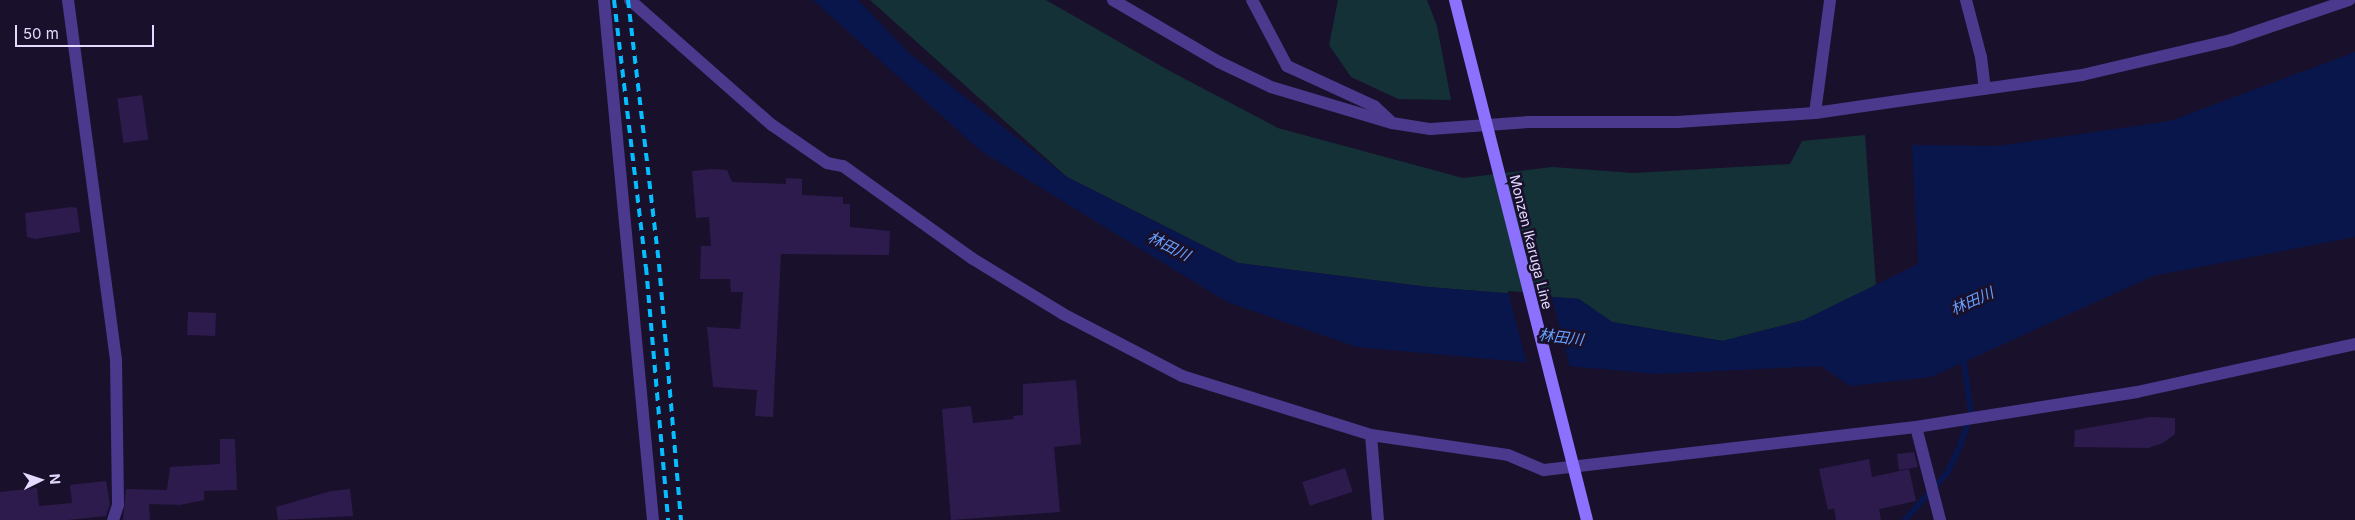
<!DOCTYPE html>
<html>
<head>
<meta charset="utf-8">
<style>
  body { margin:0 }
  #map { position:relative; width:2355px; height:520px; overflow:hidden; background:#19102b; font-family:Inter,"Noto Sans JP",sans-serif }
  div>[style] { position:absolute }
  .green>* { inset:0; background:#133136 }
  .water>* { inset:0; background:#09164c }
  .pier>* { inset:0; background:#19102b }
  .stream>* { height:5.5px; margin:-2.75px; padding:0 2.75px; transform-origin:2.75px; border-radius:2.75px; background:#09164c }
  .building>* { inset:0; background:#2d1b4d; transform-origin:0 0 }
  .street>* { height:12px; margin:-6px; padding:0 6px; transform-origin:6px; border-radius:6px; background:#4a398c }
  .secondary>* { height:12px; margin:-6px; padding:0 6px; transform-origin:6px; border-radius:6px; background:#8c71ff }
  .rail>* { height:4px; margin-top:-2px; transform-origin:0; background:repeating-linear-gradient(90deg,#06beff 0 8px,transparent 0 14px) }
  span { translate:-50% -50%; white-space:nowrap; text-align:center; line-height:1.15; -webkit-text-stroke:5px #19102b; paint-order:stroke }
  .street-label { font-size:14px; color:#e4daff }
  .water-label { font-size:15px; color:#68a1ff; font-style:italic }
  .north { position:absolute; left:15px; top:455px; width:50px; height:50px; -webkit-text-stroke:4px #19102b; paint-order:stroke; rotate:86deg; font-size:14px; font-weight:700; line-height:20px; text-align:center; color:#e4daff }
  .north::after { content:''; display:block; margin:auto; width:18px; height:22px; background:#e4daff; clip-path:polygon(50% 0,100% 100%,50% 72%,0 100%) }
  .scale { position:absolute; left:15px; top:25px; width:139px; height:22px; box-sizing:border-box; border:2px solid #e4daff; border-top:0; padding-left:6px; font-size:15px; line-height:18px; white-space:nowrap; color:#e4daff; -webkit-text-stroke:4px #19102b; paint-order:stroke }
</style>
</head>
<body>
<div id="map">
  <div class="green">
    <i style="clip-path:polygon(870px 0,1046px 0,1168px 70px,1278px 128px,1463px 178px,1552px 167px,1634px 173px,1790px 164px,1802px 141px,1865px 135px,1876px 285px,1804px 320px,1723px 341px,1612px 322px,1579px 299px,1428px 287px,1238px 263px,1067px 177px)"></i>
    <i style="clip-path:polygon(1338px 0,1427px 0,1437px 26px,1451px 100px,1398px 99px,1351px 77px,1329px 45px)"></i>
  </div>
  <div class="water">
    <i style="clip-path:polygon(813px 0,858px 0,909px 53px,1067px 177px,1238px 263px,1428px 287px,1579px 299px,1612px 322px,1722px 341px,1804px 320px,1918px 264px,1912px 145px,1997px 146px,2170px 121px,2355px 52px,2355px 237px,2153px 276px,1931px 377px,1850px 386px,1821px 366px,1657px 374px,1357px 347px,1227px 302px,981px 151px)"></i>
  </div>
  <div class="pier">
    <i style="clip-path:polygon(1508px 291px,1551px 294px,1570px 368px,1527px 365px)"></i>
  </div>
  <div class="stream">
    <i style="left:1905px;top:520px;width:64px;rotate:-48.1deg"></i>
    <i style="left:1948px;top:472px;width:29px;rotate:-65deg"></i>
    <i style="left:1960px;top:446px;width:34px;rotate:-71deg"></i>
    <i style="left:1971px;top:414px;width:60px;rotate:-97.7deg"></i>
  </div>
  <div class="building">
    <i style="left:142px;top:95px;width:45px;height:25px;rotate:82deg"></i>
    <i style="clip-path:polygon(713px 169px,727px 170px,732px 182px,786px 184px,786px 178px,802px 179px,802px 195px,843px 197px,843px 204px,850px 204px,850px 227px,890px 231px,889px 255px,781px 254px,773px 417px,755px 416px,757px 390px,713px 387px,707px 327px,740px 329px,743px 292px,731px 292px,730px 279px,700px 279px,701px 246px,711px 246px,709px 217px,696px 218px,692px 171px)"></i>
    <i style="clip-path:polygon(72px 207px,77px 208px,80px 232px,35px 239px,27px 237px,25px 213px)"></i>
    <i style="left:188px;top:312px;width:28px;height:23px;rotate:2deg"></i>
    <i style="clip-path:polygon(1076px 380px,1081px 444px,1054px 447px,1060px 512px,951px 520px,942px 409px,971px 406px,973px 423px,1014px 419px,1013px 416px,1023px 415px,1023px 384px)"></i>
    <i style="clip-path:polygon(2151px 417px,2175px 418px,2175px 434px,2163px 443px,2148px 448px,2074px 447px,2075px 430px)"></i>
    <i style="clip-path:polygon(220px 439px,235px 439px,237px 490px,204px 491px,204px 500px,180px 505px,149px 504px,150px 520px,123px 520px,126px 489px,167px 490px,170px 467px,220px 464px)"></i>
    <i style="clip-path:polygon(1914px 452px,1918px 467px,1899px 470px,1897px 454px)"></i>
    <i style="clip-path:polygon(1869px 459px,1872px 477px,1909px 469px,1916px 501px,1879px 509px,1881px 520px,1836px 520px,1834px 508px,1828px 510px,1819px 469px)"></i>
    <i style="left:1345px;top:468px;width:25px;height:45px;rotate:72deg"></i>
    <i style="clip-path:polygon(106px 481px,110px 504px,106px 516px,68px 520px,0 520px,0 492px,37px 488px,39px 506px,72px 503px,70px 485px)"></i>
    <i style="clip-path:polygon(350px 489px,353px 516px,278px 520px,276px 507px,331px 491px)"></i>
  </div>
  <div class="street">
    <i style="left:68px;top:0;width:363px;rotate:82.4deg"></i>
    <i style="left:116px;top:360px;width:145px;rotate:89.2deg"></i>
    <i style="left:118px;top:505px;width:16px;rotate:108deg"></i>
    <i style="left:604px;top:0;width:522px;rotate:84.62deg"></i>
    <i style="left:630px;top:0;width:189px;rotate:41.4deg"></i>
    <i style="left:772px;top:125px;width:67px;rotate:34.6deg"></i>
    <i style="left:827px;top:163px;width:16px;rotate:11deg"></i>
    <i style="left:843px;top:166px;width:160px;rotate:35.6deg"></i>
    <i style="left:973px;top:259px;width:105px;rotate:31.4deg"></i>
    <i style="left:1063px;top:314px;width:134px;rotate:27.5deg"></i>
    <i style="left:1182px;top:376px;width:198px;rotate:17.3deg"></i>
    <i style="left:1371px;top:435px;width:138px;rotate:8.3deg"></i>
    <i style="left:1508px;top:455px;width:39px;rotate:23deg"></i>
    <i style="left:1544px;top:470px;width:374px;rotate:-6.6deg"></i>
    <i style="left:1916px;top:427px;width:224px;rotate:-9deg"></i>
    <i style="left:2137px;top:392px;width:223px;rotate:-12.4deg"></i>
    <i style="left:1113px;top:0;width:123px;rotate:30.3deg"></i>
    <i style="left:1219px;top:62px;width:58px;rotate:25.7deg"></i>
    <i style="left:1271px;top:87px;width:126px;rotate:16.6deg"></i>
    <i style="left:1392px;top:123px;width:39px;rotate:9deg"></i>
    <i style="left:1431px;top:129px;width:97px;rotate:-4.1deg"></i>
    <i style="left:1528px;top:122px;width:149px"></i>
    <i style="left:1677px;top:122px;width:138px;rotate:-3.7deg"></i>
    <i style="left:1815px;top:113px;width:98px;rotate:-8.2deg"></i>
    <i style="left:1912px;top:99px;width:172px;rotate:-8deg"></i>
    <i style="left:2082px;top:75px;width:153px;rotate:-13.2deg"></i>
    <i style="left:2231px;top:40px;width:125px;rotate:-18.7deg"></i>
    <i style="left:1252px;top:0;width:75px;rotate:62.1deg"></i>
    <i style="left:1287px;top:66px;width:96px;rotate:24.7deg"></i>
    <i style="left:1374px;top:106px;width:22px;rotate:43deg"></i>
    <i style="left:1966px;top:0;width:59px;rotate:75.3deg"></i>
    <i style="left:1981px;top:57px;width:32px;rotate:83deg"></i>
    <i style="left:1815px;top:113px;width:114px;rotate:-82.4deg"></i>
    <i style="left:1916px;top:427px;width:96px;rotate:75.5deg"></i>
    <i style="left:1371px;top:435px;width:85px;rotate:85.3deg"></i>
  </div>
  <div class="secondary">
    <i style="left:1455px;top:0;width:536px;rotate:75.76deg"></i>
  </div>
  <div class="rail">
    <i style="left:614px;top:0;width:269px;rotate:83.2deg"></i>
    <i style="left:646px;top:267px;width:254px;rotate:85deg"></i>
    <i style="left:628px;top:0;width:266px;rotate:83.3deg"></i>
    <i style="left:659px;top:264px;width:257px;rotate:85.1deg"></i>
  </div>
  <div class="street-label">
    <span style="left:1531px;top:242px;rotate:76deg">Monzen Ikaruga Line</span>
  </div>
  <div class="water-label">
    <span style="left:1169px;top:246px;rotate:27deg">林田川</span>
    <span style="left:1972px;top:301px;rotate:-24deg">林田川</span>
    <span style="left:1561px;top:337px;rotate:7deg">林田川</span>
  </div>
  <div class="north">N</div>
  <div class="scale">50 m</div>
</div>
</body>
</html>
